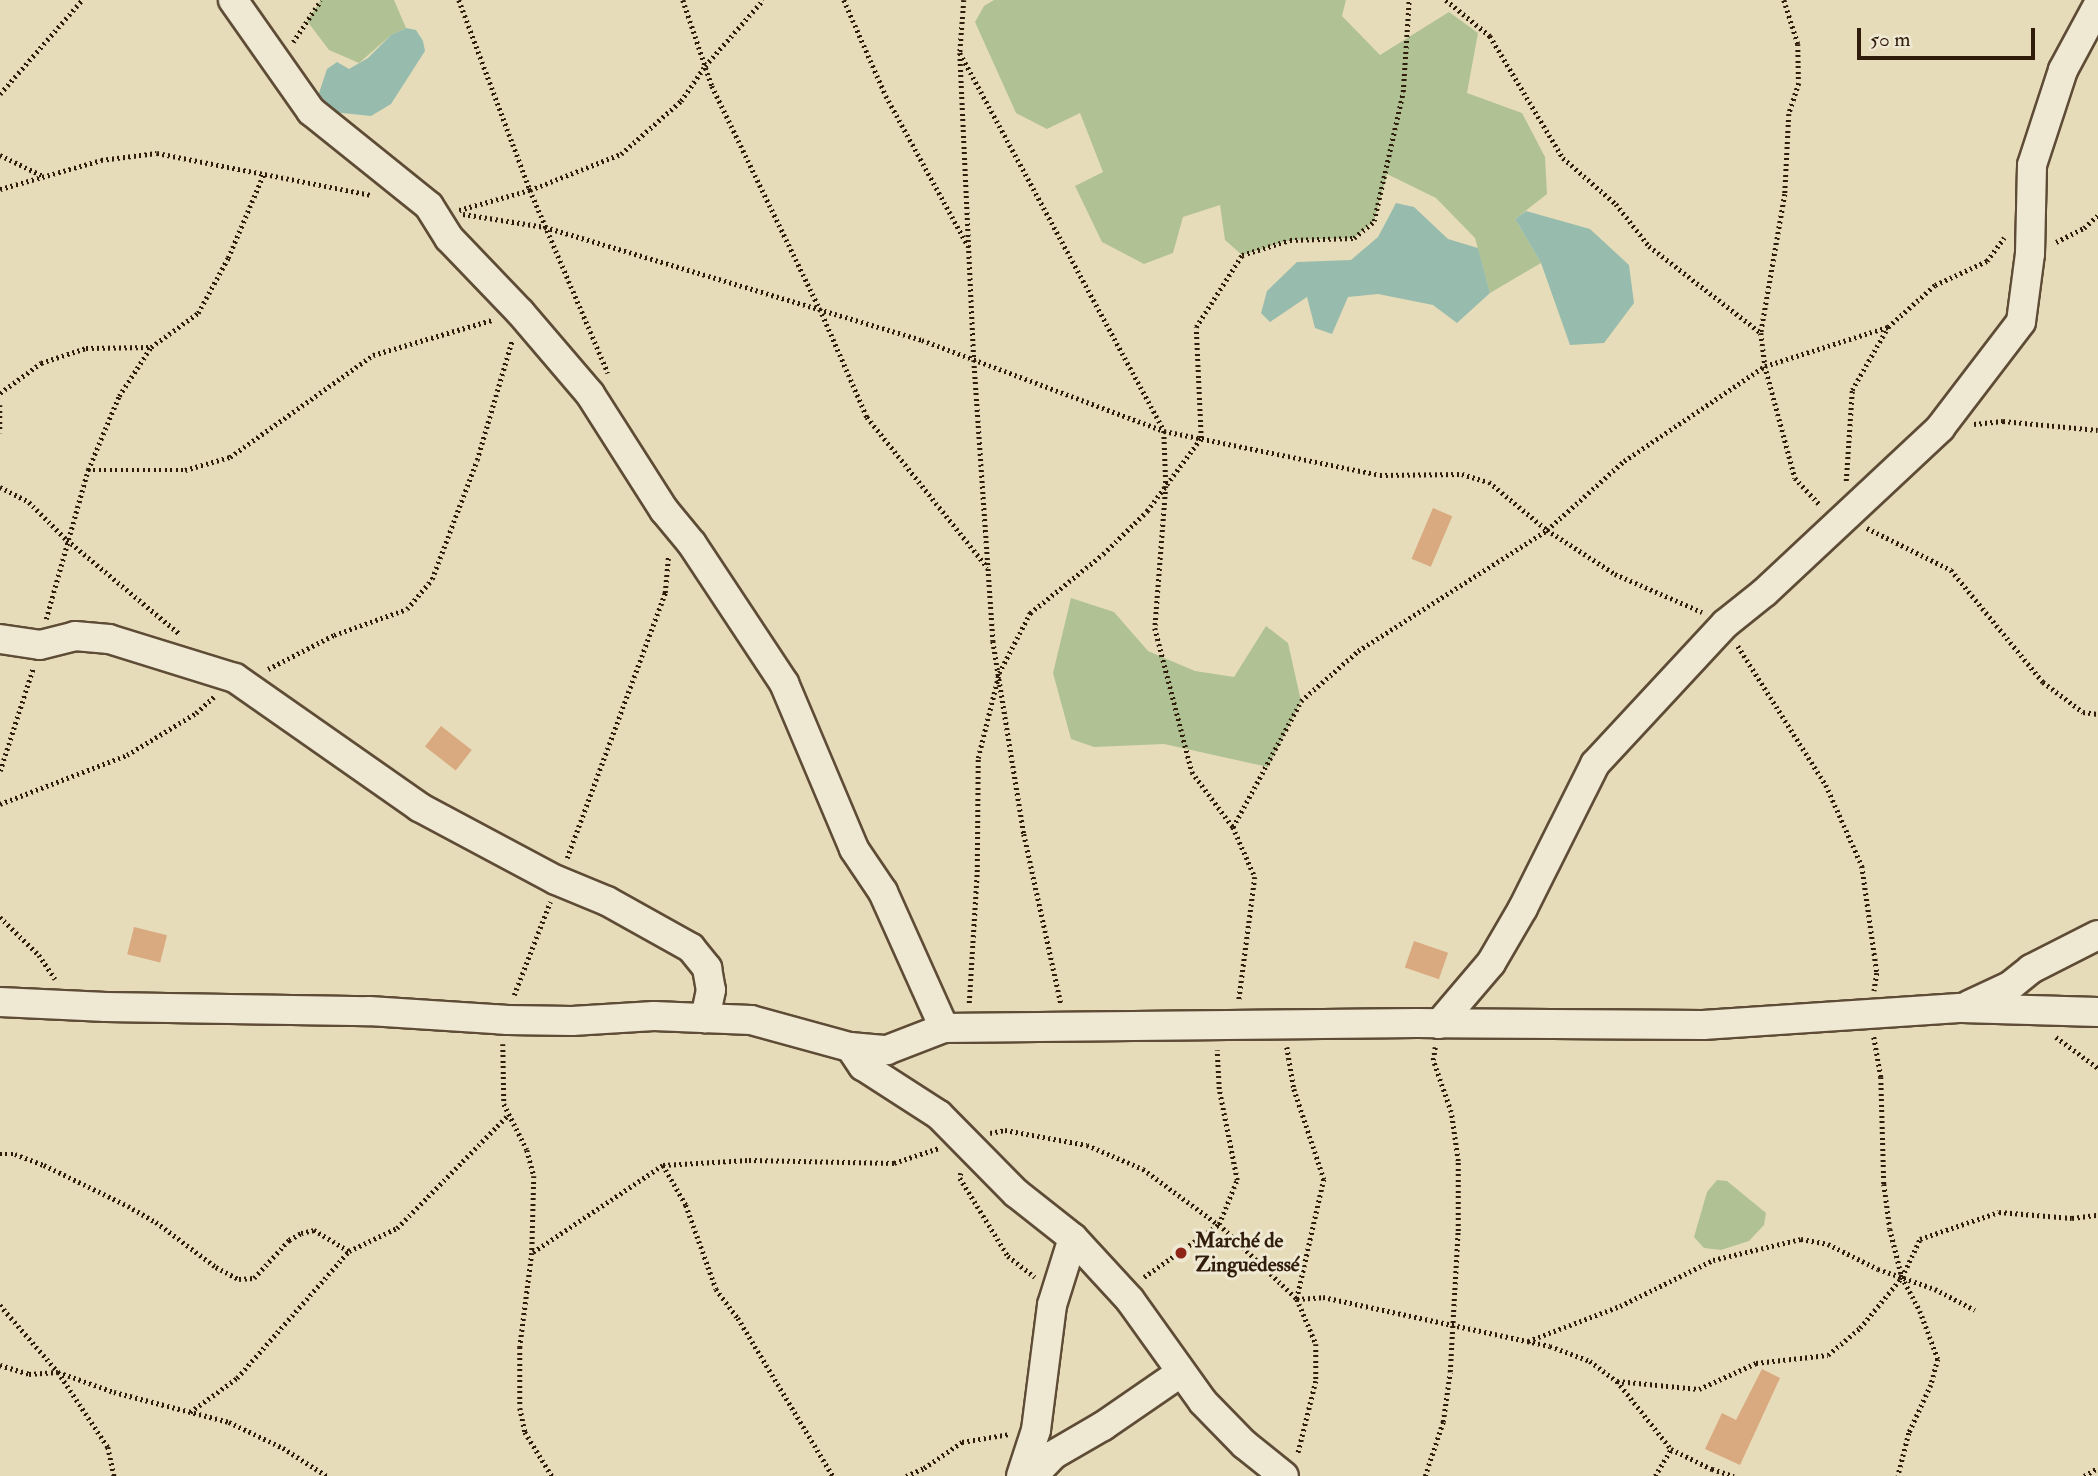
<!DOCTYPE html>
<html>
<head>
<meta charset="utf-8">
<style>
  body { margin:0 }
  #map { position:relative; width:2098px; height:1476px; overflow:hidden; background:#e7dcb9; font-family:"IM FELL Double Pica",serif }
  div>[style] { position:absolute }
  .green>* { inset:0; background:#b0c294 }
  .water>* { inset:0; background:#97bcad }
  .building>* { inset:0; background:#d9a97f; transform-origin:0 0 }
  .path>* { height:4.5px; margin-top:-2.25px; transform-origin:0; background:repeating-linear-gradient(90deg,#301c0a 0 2px,transparent 0 5.5px) }
  .roads { filter:drop-shadow(2px 0 #5e4c36) drop-shadow(-2px 0 #5e4c36) drop-shadow(0 2px #5e4c36) drop-shadow(0 -2px #5e4c36) }
  .minor>* { height:28px; margin:-14px; padding:0 14px; transform-origin:14px; border-radius:14px; background:#efe8d2 }
  .dots>* { width:19px; height:19px; translate:-50% -50%; box-sizing:border-box; border:4px solid #efe8d2; border-radius:50% }
  span { translate:-50% -50%; white-space:nowrap; text-align:center; line-height:1.15; -webkit-text-stroke:6px #efe8d2; paint-order:stroke }
  .poi-label { font-size:21px; color:#301c0a; font-weight:700 }
  .left { translate:0 -50%; text-align:left }
  .scale { position:absolute; left:1857px; top:28px; width:178px; height:32px; box-sizing:border-box; border:4px solid #301c0a; border-top:0; padding-left:9px; font-size:21px; line-height:24px; white-space:nowrap; color:#301c0a; -webkit-text-stroke:5px #efe8d2; paint-order:stroke }
</style>
</head>
<body>
<div id="map">
  <div class="green">
    <i style="clip-path:polygon(321px 0,394px 0,406px 28px,391px 35px,359px 63px,329px 50px,307px 21px)"></i>
    <i style="clip-path:polygon(994px 0,1346px 0,1342px 16px,1380px 55px,1449px 12px,1478px 33px,1467px 93px,1522px 113px,1545px 157px,1547px 194px,1515px 219px,1541px 263px,1490px 293px,1475px 238px,1436px 198px,1387px 174px,1374px 221px,1354px 238px,1290px 240px,1242px 255px,1225px 240px,1220px 205px,1183px 217px,1173px 253px,1144px 264px,1102px 242px,1075px 186px,1103px 172px,1080px 113px,1047px 129px,1016px 113px,975px 22px,984px 6px)"></i>
    <i style="clip-path:polygon(1071px 598px,1114px 612px,1148px 651px,1195px 671px,1234px 677px,1266px 626px,1288px 643px,1301px 701px,1268px 767px,1164px 744px,1094px 747px,1071px 739px,1053px 673px)"></i>
    <i style="clip-path:polygon(1717px 1180px,1727px 1181px,1766px 1213px,1764px 1225px,1749px 1241px,1721px 1250px,1704px 1248px,1694px 1237px,1707px 1192px)"></i>
  </div>
  <div class="water">
    <i style="clip-path:polygon(406px 28px,416px 30px,423px 41px,425px 51px,391px 104px,371px 116px,323px 111px,315px 105px,327px 69px,337px 62px,349px 69px,368px 58px,391px 35px)"></i>
    <i style="clip-path:polygon(1396px 203px,1414px 207px,1448px 239px,1478px 248px,1490px 293px,1457px 323px,1433px 305px,1378px 294px,1348px 297px,1332px 334px,1315px 328px,1307px 297px,1270px 322px,1261px 313px,1267px 291px,1297px 262px,1351px 260px,1378px 237px)"></i>
    <i style="clip-path:polygon(1526px 211px,1590px 229px,1629px 265px,1634px 303px,1604px 343px,1570px 345px,1541px 263px,1515px 219px)"></i>
  </div>
  <div class="building">
    <i style="left:1433px;top:508px;width:21px;height:55px;rotate:23deg"></i>
    <i style="left:441px;top:726px;width:39px;height:26px;rotate:38deg"></i>
    <i style="left:134px;top:927px;width:34px;height:28px;rotate:14deg"></i>
    <i style="left:1414px;top:941px;width:36px;height:28px;rotate:19deg"></i>
    <i style="clip-path:polygon(1762px 1369px,1780px 1378px,1740px 1465px,1705px 1449px,1722px 1413px,1736px 1420px)"></i>
  </div>
  <div class="path">
    <i style="left:459px;top:0;width:203px;rotate:69.5deg"></i>
    <i style="left:530px;top:190px;width:199px;rotate:66.9deg"></i>
    <i style="left:683px;top:0;width:91px;rotate:71.4deg"></i>
    <i style="left:712px;top:86px;width:248px;rotate:64.2deg"></i>
    <i style="left:820px;top:309px;width:118px;rotate:66.5deg"></i>
    <i style="left:867px;top:417px;width:193px;rotate:51.3deg"></i>
    <i style="left:844px;top:0;width:105px;rotate:66.4deg"></i>
    <i style="left:886px;top:96px;width:171px;rotate:61.3deg"></i>
    <i style="left:964px;top:0;width:53px;rotate:94.3deg"></i>
    <i style="left:960px;top:53px;width:307px;rotate:87.4deg"></i>
    <i style="left:974px;top:360px;width:282px;rotate:86.1deg"></i>
    <i style="left:993px;top:641px;width:195px;rotate:80.9deg"></i>
    <i style="left:1024px;top:834px;width:173px;rotate:77.7deg"></i>
    <i style="left:1446px;top:0;width:57px;rotate:39.3deg"></i>
    <i style="left:1490px;top:36px;width:142px;rotate:59.1deg"></i>
    <i style="left:1563px;top:158px;width:70px;rotate:41deg"></i>
    <i style="left:1616px;top:204px;width:53px;rotate:51.8deg"></i>
    <i style="left:1649px;top:246px;width:142px;rotate:37.8deg"></i>
    <i style="left:1784px;top:0;width:46px;rotate:72.3deg"></i>
    <i style="left:1798px;top:44px;width:39px;rotate:89deg"></i>
    <i style="left:1799px;top:83px;width:33px;rotate:108deg"></i>
    <i style="left:1789px;top:114px;width:80px;rotate:92.9deg"></i>
    <i style="left:1785px;top:194px;width:141px;rotate:99.8deg"></i>
    <i style="left:1761px;top:333px;width:33px;rotate:83deg"></i>
    <i style="left:1765px;top:366px;width:116px;rotate:75deg"></i>
    <i style="left:1795px;top:478px;width:38px;rotate:47deg"></i>
    <i style="left:293px;top:42px;width:50px;rotate:-56.3deg"></i>
    <i style="left:960px;top:53px;width:430px;rotate:61.6deg"></i>
    <i style="left:1164px;top:431px;width:55px;rotate:87.9deg"></i>
    <i style="left:1166px;top:486px;width:142px;rotate:94.4deg"></i>
    <i style="left:1155px;top:628px;width:149px;rotate:75.6deg"></i>
    <i style="left:1192px;top:772px;width:69px;rotate:53.3deg"></i>
    <i style="left:1233px;top:827px;width:55px;rotate:66.3deg"></i>
    <i style="left:1255px;top:877px;width:124px;rotate:97.4deg"></i>
    <i style="left:0;top:94px;width:125px;rotate:-48.9deg"></i>
    <i style="left:0;top:155px;width:48px;rotate:26deg"></i>
    <i style="left:0;top:189px;width:105px;rotate:-16deg"></i>
    <i style="left:101px;top:160px;width:56px;rotate:-7.1deg"></i>
    <i style="left:157px;top:153px;width:219px;rotate:11.1deg"></i>
    <i style="left:459px;top:210px;width:74px;rotate:-15.7deg"></i>
    <i style="left:530px;top:190px;width:98px;rotate:-21.6deg"></i>
    <i style="left:621px;top:154px;width:80px;rotate:-41.5deg"></i>
    <i style="left:681px;top:101px;width:42px;rotate:-55.6deg"></i>
    <i style="left:705px;top:66px;width:88px;rotate:-48.7deg"></i>
    <i style="left:463px;top:214px;width:83px;rotate:9deg"></i>
    <i style="left:545px;top:227px;width:394px;rotate:16.7deg"></i>
    <i style="left:922px;top:340px;width:259px;rotate:20.6deg"></i>
    <i style="left:1164px;top:431px;width:220px;rotate:11.5deg"></i>
    <i style="left:1380px;top:475px;width:82px;rotate:-0.7deg"></i>
    <i style="left:1462px;top:474px;width:28px;rotate:17deg"></i>
    <i style="left:1489px;top:482px;width:75px;rotate:39.6deg"></i>
    <i style="left:1547px;top:530px;width:81px;rotate:32.9deg"></i>
    <i style="left:1615px;top:574px;width:95px;rotate:23.6deg"></i>
    <i style="left:2056px;top:242px;width:31px;rotate:-27deg"></i>
    <i style="left:2084px;top:228px;width:19px;rotate:-43deg"></i>
    <i style="left:0;top:393px;width:51px;rotate:-36.2deg"></i>
    <i style="left:41px;top:363px;width:47px;rotate:-18.4deg"></i>
    <i style="left:86px;top:348px;width:65px;rotate:-0.9deg"></i>
    <i style="left:0;top:405px;width:28px;rotate:90deg"></i>
    <i style="left:1974px;top:424px;width:29px;rotate:-6deg"></i>
    <i style="left:2003px;top:421px;width:95px;rotate:5.4deg"></i>
    <i style="left:88px;top:470px;width:97px"></i>
    <i style="left:185px;top:470px;width:47px;rotate:-16.1deg"></i>
    <i style="left:230px;top:457px;width:176px;rotate:-35.5deg"></i>
    <i style="left:373px;top:355px;width:124px;rotate:-16.4deg"></i>
    <i style="left:1846px;top:481px;width:91px;rotate:-86.2deg"></i>
    <i style="left:1852px;top:390px;width:73px;rotate:-60.3deg"></i>
    <i style="left:1888px;top:327px;width:63px;rotate:-41.8deg"></i>
    <i style="left:1935px;top:285px;width:57px;rotate:-24.8deg"></i>
    <i style="left:1987px;top:261px;width:29px;rotate:-54deg"></i>
    <i style="left:0;top:487px;width:33px;rotate:27deg"></i>
    <i style="left:29px;top:502px;width:54px;rotate:45deg"></i>
    <i style="left:67px;top:540px;width:147px;rotate:39.8deg"></i>
    <i style="left:1867px;top:528px;width:94px;rotate:26.6deg"></i>
    <i style="left:1951px;top:570px;width:145px;rotate:50.6deg"></i>
    <i style="left:2043px;top:682px;width:50px;rotate:36.9deg"></i>
    <i style="left:2083px;top:712px;width:15px;rotate:8deg"></i>
    <i style="left:46px;top:619px;width:155px;rotate:-74.3deg"></i>
    <i style="left:88px;top:470px;width:80px;rotate:-67.3deg"></i>
    <i style="left:119px;top:396px;width:59px;rotate:-56.9deg"></i>
    <i style="left:151px;top:347px;width:58px;rotate:-35.9deg"></i>
    <i style="left:198px;top:313px;width:63px;rotate:-61.4deg"></i>
    <i style="left:228px;top:258px;width:92px;rotate:-67deg"></i>
    <i style="left:1738px;top:646px;width:165px;rotate:57.7deg"></i>
    <i style="left:1826px;top:785px;width:89px;rotate:66deg"></i>
    <i style="left:1862px;top:866px;width:108px;rotate:82deg"></i>
    <i style="left:1877px;top:973px;width:18px;rotate:99deg"></i>
    <i style="left:268px;top:669px;width:74px;rotate:-27.3deg"></i>
    <i style="left:334px;top:635px;width:77px;rotate:-19.6deg"></i>
    <i style="left:407px;top:609px;width:39px;rotate:-50deg"></i>
    <i style="left:432px;top:579px;width:127px;rotate:-69.3deg"></i>
    <i style="left:477px;top:460px;width:125px;rotate:-73.7deg"></i>
    <i style="left:0;top:771px;width:108px;rotate:-72.2deg"></i>
    <i style="left:0;top:804px;width:136px;rotate:-21.1deg"></i>
    <i style="left:127px;top:755px;width:81px;rotate:-31.3deg"></i>
    <i style="left:196px;top:713px;width:25px;rotate:-42deg"></i>
    <i style="left:1233px;top:827px;width:143px;rotate:-61.6deg"></i>
    <i style="left:1301px;top:701px;width:76px;rotate:-41.3deg"></i>
    <i style="left:1358px;top:651px;width:224px;rotate:-32.6deg"></i>
    <i style="left:1547px;top:530px;width:103px;rotate:-41.9deg"></i>
    <i style="left:1624px;top:461px;width:170px;rotate:-34deg"></i>
    <i style="left:1765px;top:366px;width:129px;rotate:-17.6deg"></i>
    <i style="left:567px;top:858px;width:283px;rotate:-69.7deg"></i>
    <i style="left:665px;top:593px;width:37px;rotate:-85deg"></i>
    <i style="left:0;top:917px;width:54px;rotate:44.3deg"></i>
    <i style="left:39px;top:955px;width:29px;rotate:56deg"></i>
    <i style="left:514px;top:995px;width:100px;rotate:-68.8deg"></i>
    <i style="left:969px;top:1003px;width:131px;rotate:-86.5deg"></i>
    <i style="left:977px;top:872px;width:114px;rotate:-89.5deg"></i>
    <i style="left:978px;top:758px;width:88px;rotate:-76.1deg"></i>
    <i style="left:999px;top:673px;width:68px;rotate:-62.7deg"></i>
    <i style="left:1030px;top:613px;width:94px;rotate:-38.9deg"></i>
    <i style="left:1103px;top:554px;width:62px;rotate:-44.3deg"></i>
    <i style="left:1147px;top:511px;width:91px;rotate:-53.5deg"></i>
    <i style="left:1201px;top:438px;width:111px;rotate:-92.6deg"></i>
    <i style="left:1196px;top:327px;width:85px;rotate:-57.4deg"></i>
    <i style="left:1242px;top:255px;width:50px;rotate:-17.4deg"></i>
    <i style="left:1290px;top:240px;width:64px;rotate:-1.8deg"></i>
    <i style="left:1354px;top:238px;width:26px;rotate:-40deg"></i>
    <i style="left:1374px;top:221px;width:132px;rotate:-77.3deg"></i>
    <i style="left:1403px;top:92px;width:92px;rotate:-86.3deg"></i>
    <i style="left:1874px;top:1037px;width:41px;rotate:80.1deg"></i>
    <i style="left:1881px;top:1077px;width:107px;rotate:88.4deg"></i>
    <i style="left:1884px;top:1184px;width:45px;rotate:82.4deg"></i>
    <i style="left:1890px;top:1229px;width:49px;rotate:76deg"></i>
    <i style="left:1902px;top:1277px;width:38px;rotate:62deg"></i>
    <i style="left:1920px;top:1311px;width:51px;rotate:69.4deg"></i>
    <i style="left:1938px;top:1359px;width:27px;rotate:105deg"></i>
    <i style="left:1931px;top:1385px;width:53px;rotate:114.6deg"></i>
    <i style="left:1909px;top:1433px;width:44px;rotate:104.3deg"></i>
    <i style="left:2056px;top:1037px;width:52px;rotate:36.4deg"></i>
    <i style="left:503px;top:1044px;width:60px;rotate:89deg"></i>
    <i style="left:504px;top:1104px;width:51px;rotate:63.4deg"></i>
    <i style="left:527px;top:1150px;width:27px;rotate:75deg"></i>
    <i style="left:534px;top:1176px;width:77px;rotate:91.5deg"></i>
    <i style="left:532px;top:1253px;width:95px;rotate:97.3deg"></i>
    <i style="left:520px;top:1347px;width:61px;rotate:90deg"></i>
    <i style="left:520px;top:1408px;width:25px;rotate:78deg"></i>
    <i style="left:525px;top:1432px;width:52px;rotate:58.5deg"></i>
    <i style="left:1287px;top:1047px;width:43px;rotate:80.5deg"></i>
    <i style="left:1294px;top:1089px;width:95px;rotate:71.6deg"></i>
    <i style="left:1324px;top:1179px;width:123px;rotate:102.7deg"></i>
    <i style="left:1297px;top:1299px;width:26px;rotate:-4deg"></i>
    <i style="left:1323px;top:1297px;width:232px;rotate:12.2deg"></i>
    <i style="left:1550px;top:1346px;width:43px;rotate:20.6deg"></i>
    <i style="left:1590px;top:1361px;width:34px;rotate:37deg"></i>
    <i style="left:1617px;top:1381px;width:87px;rotate:51.5deg"></i>
    <i style="left:1671px;top:1449px;width:46px;rotate:26deg"></i>
    <i style="left:1712px;top:1469px;width:23px;rotate:18deg"></i>
    <i style="left:990px;top:1133px;width:15px;rotate:-11deg"></i>
    <i style="left:1005px;top:1130px;width:83px;rotate:10.4deg"></i>
    <i style="left:1087px;top:1145px;width:61px;rotate:23.2deg"></i>
    <i style="left:1143px;top:1169px;width:99px;rotate:36.4deg"></i>
    <i style="left:1223px;top:1228px;width:103px;rotate:43.8deg"></i>
    <i style="left:1297px;top:1299px;width:49px;rotate:67.1deg"></i>
    <i style="left:1316px;top:1344px;width:37px;rotate:90deg"></i>
    <i style="left:1316px;top:1381px;width:75px;rotate:103.9deg"></i>
    <i style="left:0;top:1154px;width:15px"></i>
    <i style="left:15px;top:1154px;width:31px;rotate:21deg"></i>
    <i style="left:44px;top:1165px;width:93px;rotate:26deg"></i>
    <i style="left:128px;top:1206px;width:32px;rotate:30deg"></i>
    <i style="left:156px;top:1222px;width:75px;rotate:36.9deg"></i>
    <i style="left:216px;top:1267px;width:26px;rotate:28deg"></i>
    <i style="left:239px;top:1279px;width:15px;rotate:-4deg"></i>
    <i style="left:254px;top:1278px;width:52px;rotate:-47.4deg"></i>
    <i style="left:289px;top:1240px;width:14px;rotate:-30deg"></i>
    <i style="left:301px;top:1233px;width:13px;rotate:-13deg"></i>
    <i style="left:314px;top:1230px;width:41px;rotate:31deg"></i>
    <i style="left:663px;top:1165px;width:46px;rotate:60.1deg"></i>
    <i style="left:686px;top:1205px;width:89px;rotate:70.3deg"></i>
    <i style="left:716px;top:1289px;width:36px;rotate:53deg"></i>
    <i style="left:738px;top:1318px;width:184px;rotate:59deg"></i>
    <i style="left:961px;top:1173px;width:5px;rotate:101deg"></i>
    <i style="left:960px;top:1178px;width:92px;rotate:58.4deg"></i>
    <i style="left:1008px;top:1256px;width:34px;rotate:38deg"></i>
    <i style="left:533px;top:1252px;width:156px;rotate:-33.8deg"></i>
    <i style="left:663px;top:1165px;width:86px;rotate:-3.3deg"></i>
    <i style="left:749px;top:1160px;width:145px;rotate:1.2deg"></i>
    <i style="left:894px;top:1163px;width:47px;rotate:-18.4deg"></i>
    <i style="left:1144px;top:1277px;width:92px;rotate:-35.2deg"></i>
    <i style="left:1219px;top:1224px;width:48px;rotate:-67.8deg"></i>
    <i style="left:1237px;top:1180px;width:93px;rotate:-101.2deg"></i>
    <i style="left:1219px;top:1089px;width:39px;rotate:-93deg"></i>
    <i style="left:0;top:1305px;width:89px;rotate:49.1deg"></i>
    <i style="left:58px;top:1372px;width:90px;rotate:56.3deg"></i>
    <i style="left:108px;top:1447px;width:30px;rotate:78deg"></i>
    <i style="left:1528px;top:1341px;width:98px;rotate:-20.8deg"></i>
    <i style="left:1620px;top:1306px;width:104px;rotate:-26.3deg"></i>
    <i style="left:1713px;top:1260px;width:90px;rotate:-13.4deg"></i>
    <i style="left:1801px;top:1239px;width:27px;rotate:10deg"></i>
    <i style="left:1828px;top:1244px;width:56px;rotate:26.6deg"></i>
    <i style="left:1878px;top:1269px;width:60px;rotate:19.3deg"></i>
    <i style="left:1935px;top:1289px;width:45px;rotate:27.7deg"></i>
    <i style="left:0;top:1365px;width:30px;rotate:17deg"></i>
    <i style="left:29px;top:1374px;width:29px;rotate:-4deg"></i>
    <i style="left:58px;top:1372px;width:59px;rotate:19.7deg"></i>
    <i style="left:114px;top:1392px;width:119px;rotate:14.6deg"></i>
    <i style="left:229px;top:1422px;width:60px;rotate:25.7deg"></i>
    <i style="left:283px;top:1448px;width:52px;rotate:32.5deg"></i>
    <i style="left:1617px;top:1381px;width:82px;rotate:5.6deg"></i>
    <i style="left:1699px;top:1389px;width:63px;rotate:-24.5deg"></i>
    <i style="left:1756px;top:1363px;width:72px;rotate:-6.3deg"></i>
    <i style="left:1828px;top:1355px;width:42px;rotate:-40.2deg"></i>
    <i style="left:1860px;top:1328px;width:66px;rotate:-50.5deg"></i>
    <i style="left:1902px;top:1277px;width:42px;rotate:-64.7deg"></i>
    <i style="left:1920px;top:1239px;width:83px;rotate:-18.9deg"></i>
    <i style="left:1999px;top:1212px;width:73px;rotate:4.7deg"></i>
    <i style="left:2072px;top:1218px;width:26px;rotate:-7deg"></i>
    <i style="left:190px;top:1412px;width:58px;rotate:-35.9deg"></i>
    <i style="left:237px;top:1378px;width:169px;rotate:-48.6deg"></i>
    <i style="left:349px;top:1251px;width:53px;rotate:-25.6deg"></i>
    <i style="left:397px;top:1228px;width:158px;rotate:-45.5deg"></i>
    <i style="left:906px;top:1476px;width:20px;rotate:-24deg"></i>
    <i style="left:924px;top:1468px;width:46px;rotate:-34.4deg"></i>
    <i style="left:962px;top:1442px;width:49px;rotate:-9.5deg"></i>
    <i style="left:1425px;top:1476px;width:57px;rotate:-71.6deg"></i>
    <i style="left:1443px;top:1422px;width:50px;rotate:-82deg"></i>
    <i style="left:1450px;top:1372px;width:141px;rotate:-86.8deg"></i>
    <i style="left:1458px;top:1231px;width:70px;rotate:-90deg"></i>
    <i style="left:1458px;top:1161px;width:49px;rotate:-98.1deg"></i>
    <i style="left:1451px;top:1112px;width:55px;rotate:-109.1deg"></i>
    <i style="left:1433px;top:1060px;width:13px;rotate:-81deg"></i>
    <i style="left:1655px;top:1476px;width:31px;rotate:-59deg"></i>
    <i style="left:2084px;top:1476px;width:16px;rotate:-30deg"></i>
  </div>
  <div class="roads">
    <div class="minor">
      <i style="left:233px;top:0;width:136px;rotate:54.9deg"></i>
      <i style="left:311px;top:111px;width:151px;rotate:38.8deg"></i>
      <i style="left:429px;top:206px;width:38px;rotate:58deg"></i>
      <i style="left:449px;top:238px;width:103px;rotate:46.2deg"></i>
      <i style="left:520px;top:312px;width:108px;rotate:49.5deg"></i>
      <i style="left:590px;top:394px;width:138px;rotate:57.5deg"></i>
      <i style="left:664px;top:510px;width:44px;rotate:50.5deg"></i>
      <i style="left:692px;top:544px;width:167px;rotate:56.5deg"></i>
      <i style="left:784px;top:683px;width:180px;rotate:67.1deg"></i>
      <i style="left:854px;top:849px;width:52px;rotate:56deg"></i>
      <i style="left:883px;top:892px;width:149px;rotate:65.8deg"></i>
      <i style="left:0;top:639px;width:40px;rotate:8.5deg"></i>
      <i style="left:40px;top:645px;width:36px;rotate:-14deg"></i>
      <i style="left:75px;top:636px;width:34px;rotate:5deg"></i>
      <i style="left:109px;top:639px;width:132px;rotate:17.2deg"></i>
      <i style="left:235px;top:678px;width:225px;rotate:35deg"></i>
      <i style="left:419px;top:807px;width:155px;rotate:28.1deg"></i>
      <i style="left:556px;top:880px;width:55px;rotate:22.4deg"></i>
      <i style="left:607px;top:901px;width:96px;rotate:29.2deg"></i>
      <i style="left:691px;top:948px;width:26px;rotate:51deg"></i>
      <i style="left:707px;top:968px;width:22px;rotate:80deg"></i>
      <i style="left:711px;top:990px;width:29px;rotate:102deg"></i>
      <i style="left:0;top:1002px;width:106px;rotate:2.7deg"></i>
      <i style="left:106px;top:1007px;width:263px;rotate:0.9deg"></i>
      <i style="left:369px;top:1011px;width:139px;rotate:3.7deg"></i>
      <i style="left:508px;top:1020px;width:64px;rotate:0.9deg"></i>
      <i style="left:572px;top:1021px;width:82px;rotate:-3.5deg"></i>
      <i style="left:654px;top:1016px;width:97px;rotate:2.4deg"></i>
      <i style="left:751px;top:1020px;width:103px;rotate:15.3deg"></i>
      <i style="left:850px;top:1047px;width:37px;rotate:5deg"></i>
      <i style="left:887px;top:1050px;width:61px;rotate:-21.1deg"></i>
      <i style="left:944px;top:1028px;width:473px;rotate:-0.6deg"></i>
      <i style="left:1417px;top:1023px;width:286px;rotate:0.4deg"></i>
      <i style="left:1703px;top:1025px;width:260px;rotate:-3.8deg"></i>
      <i style="left:1962px;top:1008px;width:136px;rotate:1.7deg"></i>
      <i style="left:1969px;top:1005px;width:45px;rotate:-24.9deg"></i>
      <i style="left:2010px;top:986px;width:27px;rotate:-39deg"></i>
      <i style="left:2031px;top:969px;width:75px;rotate:-26.9deg"></i>
      <i style="left:1439px;top:1024px;width:80px;rotate:-49.6deg"></i>
      <i style="left:1491px;top:963px;width:64px;rotate:-59.8deg"></i>
      <i style="left:1523px;top:908px;width:161px;rotate:-63.4deg"></i>
      <i style="left:1595px;top:764px;width:191px;rotate:-47.1deg"></i>
      <i style="left:1725px;top:624px;width:51px;rotate:-38.7deg"></i>
      <i style="left:1765px;top:592px;width:240px;rotate:-43.1deg"></i>
      <i style="left:1940px;top:428px;width:133px;rotate:-52.6deg"></i>
      <i style="left:2021px;top:322px;width:69px;rotate:-82.5deg"></i>
      <i style="left:2030px;top:254px;width:89px;rotate:-88.7deg"></i>
      <i style="left:2032px;top:165px;width:100px;rotate:-71.9deg"></i>
      <i style="left:2063px;top:70px;width:74px;rotate:-61.7deg"></i>
      <i style="left:850px;top:1047px;width:23px;rotate:56deg"></i>
      <i style="left:863px;top:1066px;width:90px;rotate:32.8deg"></i>
      <i style="left:939px;top:1115px;width:110px;rotate:45.4deg"></i>
      <i style="left:1016px;top:1193px;width:73px;rotate:38.3deg"></i>
      <i style="left:1073px;top:1238px;width:84px;rotate:47.4deg"></i>
      <i style="left:1130px;top:1300px;width:125px;rotate:54.4deg"></i>
      <i style="left:1203px;top:1402px;width:59px;rotate:45.7deg"></i>
      <i style="left:1244px;top:1444px;width:51px;rotate:38.7deg"></i>
      <i style="left:1021px;top:1476px;width:48px;rotate:-71.9deg"></i>
      <i style="left:1036px;top:1430px;width:126px;rotate:-82.7deg"></i>
      <i style="left:1052px;top:1305px;width:70px;rotate:-72.6deg"></i>
      <i style="left:1033px;top:1476px;width:29px;rotate:-46deg"></i>
      <i style="left:1053px;top:1455px;width:58px;rotate:-30.1deg"></i>
      <i style="left:1103px;top:1426px;width:93px;rotate:-34.5deg"></i>
    </div>
  </div>
  <div class="dots">
    <i style="left:1181px;top:1253px;background:#8f2418"></i>
  </div>
  <div class="poi-label">
    <span class="left" style="left:1195px;top:1253px">Marché de<br>Zinguedessé</span>
  </div>
  <div class="scale">50 m</div>
</div>
</body>
</html>
